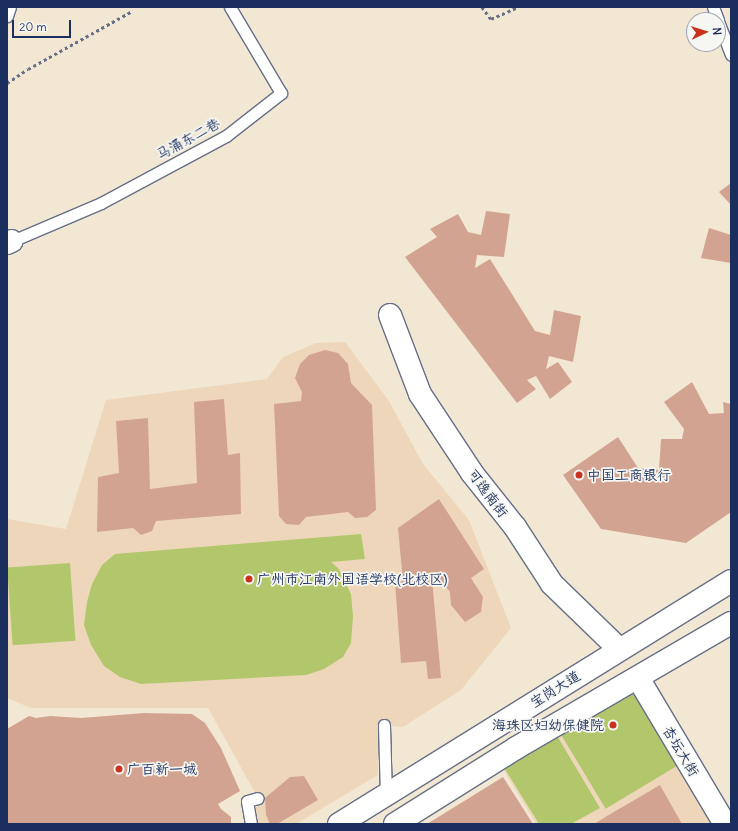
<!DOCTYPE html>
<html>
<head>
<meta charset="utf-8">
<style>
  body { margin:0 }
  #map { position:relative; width:738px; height:831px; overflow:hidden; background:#f2e7d3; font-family:Delius,"LXGW WenKai TC",sans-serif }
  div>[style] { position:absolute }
  .built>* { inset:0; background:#eed6bb }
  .green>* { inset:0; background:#b2c76b; transform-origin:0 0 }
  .building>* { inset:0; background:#d3a392 }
  .path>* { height:2.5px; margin-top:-1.25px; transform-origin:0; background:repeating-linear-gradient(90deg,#666f87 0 3px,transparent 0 6px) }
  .roads { filter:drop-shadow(1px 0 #666f87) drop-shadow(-1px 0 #666f87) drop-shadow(0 1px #666f87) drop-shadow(0 -1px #666f87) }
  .service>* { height:11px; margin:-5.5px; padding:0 5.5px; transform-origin:5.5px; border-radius:5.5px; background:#fff }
  .minor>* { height:22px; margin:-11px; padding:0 11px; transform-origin:11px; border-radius:11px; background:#fff }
  .secondary>* { height:22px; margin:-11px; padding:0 11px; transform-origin:11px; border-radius:11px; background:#fff }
  .dots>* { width:11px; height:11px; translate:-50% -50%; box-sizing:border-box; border:2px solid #f6f6f2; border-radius:50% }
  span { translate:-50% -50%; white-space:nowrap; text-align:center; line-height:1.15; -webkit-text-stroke:3.5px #f6f6f2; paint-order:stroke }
  .street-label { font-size:14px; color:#1b2f5e }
  .poi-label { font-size:14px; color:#1b2f5e }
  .left { translate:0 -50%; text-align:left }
  .right { translate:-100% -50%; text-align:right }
  .frame { position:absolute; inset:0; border:8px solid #1b2f5e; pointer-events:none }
  .north { position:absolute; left:686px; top:12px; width:40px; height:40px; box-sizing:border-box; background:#f6f6f2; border:1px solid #9ea6b7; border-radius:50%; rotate:86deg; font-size:11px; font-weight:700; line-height:16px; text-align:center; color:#1b2f5e }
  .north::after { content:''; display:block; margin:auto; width:14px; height:18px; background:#c8321e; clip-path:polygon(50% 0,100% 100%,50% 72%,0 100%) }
  .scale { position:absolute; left:12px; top:20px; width:59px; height:18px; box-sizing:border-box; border:2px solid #1b2f5e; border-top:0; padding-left:5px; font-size:12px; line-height:14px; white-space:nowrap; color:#1b2f5e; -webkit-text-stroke:3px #f6f6f2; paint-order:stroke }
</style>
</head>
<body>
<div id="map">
  <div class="built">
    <i style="clip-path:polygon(345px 342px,389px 401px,423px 464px,469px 520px,511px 628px,461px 690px,403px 727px,379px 725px,378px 775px,296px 824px,258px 824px,255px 815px,258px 798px,208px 708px,31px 708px,7px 698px,7px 519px,66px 529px,106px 400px,267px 379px,283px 357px,316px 343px)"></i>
    <i style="clip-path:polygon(635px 686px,717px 824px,536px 824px,500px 764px)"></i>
  </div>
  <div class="green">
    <i style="clip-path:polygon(361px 534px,365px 559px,331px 562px,338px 568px,351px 594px,353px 616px,351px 643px,343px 657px,324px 669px,306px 675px,141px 684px,120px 677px,104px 666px,91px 645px,84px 625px,87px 602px,92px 584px,102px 565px,115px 554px)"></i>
    <i style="left:70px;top:563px;width:78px;height:63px;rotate:86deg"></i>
    <i style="left:634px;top:689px;width:88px;height:86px;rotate:59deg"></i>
    <i style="clip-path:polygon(556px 734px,600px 808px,571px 824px,539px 824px,503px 766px)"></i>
  </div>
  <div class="building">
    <i style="clip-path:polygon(731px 183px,731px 205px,719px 192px)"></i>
    <i style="clip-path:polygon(486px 211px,510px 214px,504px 257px,477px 255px,475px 268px,490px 259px,535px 331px,550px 335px,554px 310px,581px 316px,573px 362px,549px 356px,546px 369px,558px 362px,572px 382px,550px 399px,536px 376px,527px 380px,536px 389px,517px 403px,405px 257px,437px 237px,430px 229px,458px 214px,468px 232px,481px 235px)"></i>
    <i style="clip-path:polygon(709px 228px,731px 235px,731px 263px,701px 258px)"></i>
    <i style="clip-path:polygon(325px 350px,338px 353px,348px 364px,351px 383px,372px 405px,376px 510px,367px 517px,355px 518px,348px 512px,306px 517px,299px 525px,286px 524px,279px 516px,274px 404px,301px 401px,302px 392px,295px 378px,300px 364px,309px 355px)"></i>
    <i style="clip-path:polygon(692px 382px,709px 414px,724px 413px,723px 402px,731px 404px,731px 512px,686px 543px,601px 529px,563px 475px,618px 437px,638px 468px,659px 470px,661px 439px,682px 439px,684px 429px,664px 402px)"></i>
    <i style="clip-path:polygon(224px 399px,228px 455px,240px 453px,241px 514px,156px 521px,152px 531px,141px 535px,133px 528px,97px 532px,98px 477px,119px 473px,116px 421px,148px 418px,150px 489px,197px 483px,194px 402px)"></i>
    <i style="clip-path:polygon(439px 499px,484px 569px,471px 578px,483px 597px,481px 612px,465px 622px,451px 605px,450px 592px,439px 578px,432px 579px,441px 678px,428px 679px,426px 661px,401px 663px,395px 582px,403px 581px,398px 528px)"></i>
    <i style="clip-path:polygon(144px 713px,192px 714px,205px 723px,221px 748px,240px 791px,218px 804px,221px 809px,231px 817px,231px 824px,7px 824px,7px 729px,29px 716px,36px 718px,50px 716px,81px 718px)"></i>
    <i style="clip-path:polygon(304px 776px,318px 800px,277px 824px,270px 824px,266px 815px,265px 798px,290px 777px)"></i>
    <i style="clip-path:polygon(503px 777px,533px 824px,427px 824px)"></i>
    <i style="clip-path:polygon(660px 785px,682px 824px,594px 824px,607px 816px)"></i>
  </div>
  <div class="path">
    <i style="left:482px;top:7px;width:15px;rotate:53deg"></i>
    <i style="left:491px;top:19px;width:30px;rotate:-24deg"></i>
    <i style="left:7px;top:83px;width:25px;rotate:-34deg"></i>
    <i style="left:28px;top:69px;width:119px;rotate:-29.1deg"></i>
  </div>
  <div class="roads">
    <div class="service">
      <i style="left:713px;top:7px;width:14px;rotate:69deg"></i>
      <i style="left:7px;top:16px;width:9px;rotate:-72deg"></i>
      <i style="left:718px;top:21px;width:36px;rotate:69deg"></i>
      <i style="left:12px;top:241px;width:97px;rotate:-23.1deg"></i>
      <i style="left:101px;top:203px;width:142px;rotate:-28.2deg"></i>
      <i style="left:226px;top:136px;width:70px;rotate:-38deg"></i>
      <i style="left:281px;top:93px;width:100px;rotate:-120.7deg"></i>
      <i style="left:384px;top:725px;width:70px;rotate:88.4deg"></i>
      <i style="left:251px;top:824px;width:23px;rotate:-100deg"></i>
      <i style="left:247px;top:801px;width:11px;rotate:-15deg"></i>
    </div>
    <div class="minor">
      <i style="left:7px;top:243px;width:5px;rotate:-22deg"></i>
      <i style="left:390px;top:315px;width:85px;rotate:69.2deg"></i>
      <i style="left:420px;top:394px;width:95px;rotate:56.6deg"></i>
      <i style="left:472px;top:473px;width:69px;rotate:51.5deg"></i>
      <i style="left:515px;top:527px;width:68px;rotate:57deg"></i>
      <i style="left:552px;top:584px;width:93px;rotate:44.1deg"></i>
      <i style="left:638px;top:678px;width:170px;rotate:59.2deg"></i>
    </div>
    <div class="secondary">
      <i style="left:339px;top:824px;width:461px;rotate:-31.8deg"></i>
      <i style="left:395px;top:824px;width:143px;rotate:-32.1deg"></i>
      <i style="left:516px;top:748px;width:249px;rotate:-30.2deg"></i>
    </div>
  </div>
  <div class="dots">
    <i style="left:579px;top:475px;background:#c8321e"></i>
    <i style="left:249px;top:579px;background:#c8321e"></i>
    <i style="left:613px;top:725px;background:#c8321e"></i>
    <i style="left:119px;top:769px;background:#c8321e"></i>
  </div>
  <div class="street-label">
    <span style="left:188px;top:139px;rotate:-29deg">马涌东二巷</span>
    <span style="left:488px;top:493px;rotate:53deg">可逸南街</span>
    <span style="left:555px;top:689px;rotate:-32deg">宝岗大道</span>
    <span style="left:681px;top:751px;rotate:59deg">杏坛大街</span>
  </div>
  <div class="poi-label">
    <span class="left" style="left:587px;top:475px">中国工商银行</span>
    <span class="left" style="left:257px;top:579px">广州市江南外国语学校(北校区)</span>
    <span class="right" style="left:604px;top:725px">海珠区妇幼保健院</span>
    <span class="left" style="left:127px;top:769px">广百新一城</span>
  </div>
  <div class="frame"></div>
  <div class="north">N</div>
  <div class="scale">20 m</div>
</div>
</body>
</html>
